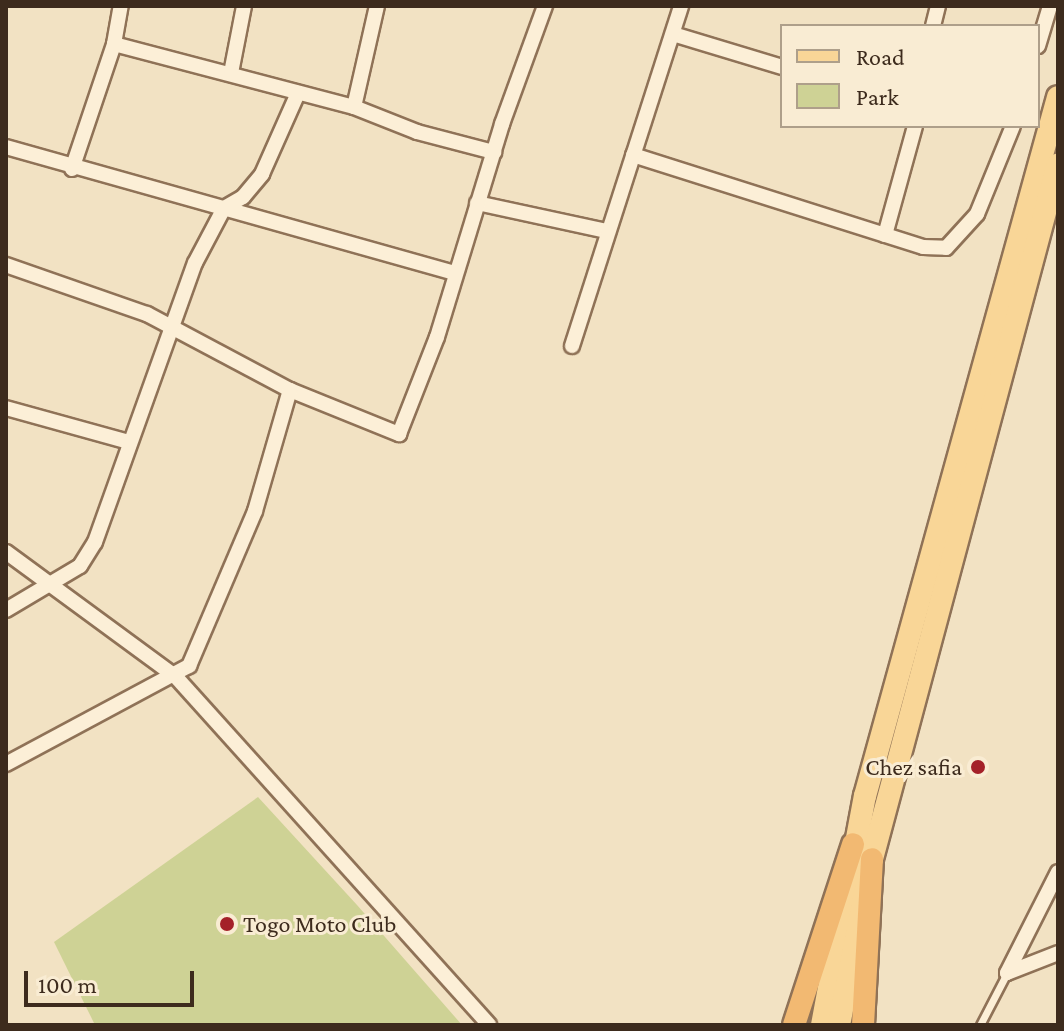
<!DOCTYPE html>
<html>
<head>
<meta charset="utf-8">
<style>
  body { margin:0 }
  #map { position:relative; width:1064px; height:1031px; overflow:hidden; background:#f2e2c3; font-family:"Crimson Pro",serif }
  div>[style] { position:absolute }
  .green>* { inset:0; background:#ced295 }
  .roads { filter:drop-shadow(2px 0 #8f7257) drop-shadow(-2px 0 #8f7257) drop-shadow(0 2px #8f7257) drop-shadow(0 -2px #8f7257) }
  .service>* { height:7px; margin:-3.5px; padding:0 3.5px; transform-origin:3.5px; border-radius:3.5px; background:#fcefd7 }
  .minor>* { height:14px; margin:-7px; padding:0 7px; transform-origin:7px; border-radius:7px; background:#fcefd7 }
  .primary>* { height:22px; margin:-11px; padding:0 11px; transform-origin:11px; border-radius:11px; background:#f9d697 }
  .trunk>* { height:22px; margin:-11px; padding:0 11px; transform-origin:11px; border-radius:11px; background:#f2b972 }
  .dots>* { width:22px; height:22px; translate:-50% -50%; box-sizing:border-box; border:4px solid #f9ecd3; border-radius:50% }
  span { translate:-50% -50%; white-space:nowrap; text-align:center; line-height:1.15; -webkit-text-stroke:6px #f9ecd3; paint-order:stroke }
  .poi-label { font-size:24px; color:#3d2b1d }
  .right { translate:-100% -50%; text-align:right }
  .left { translate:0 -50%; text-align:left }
  .frame { position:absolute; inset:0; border:8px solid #3d2b1d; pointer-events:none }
  .legend { position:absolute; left:780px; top:24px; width:260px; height:104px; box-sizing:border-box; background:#f9ecd3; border:2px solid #ae9f8a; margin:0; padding:10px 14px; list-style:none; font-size:24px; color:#3d2b1d }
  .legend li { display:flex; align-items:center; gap:16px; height:40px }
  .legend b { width:40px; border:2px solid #ae9f8a }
  .scale { position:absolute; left:24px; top:971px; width:170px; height:36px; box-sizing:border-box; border:4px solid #3d2b1d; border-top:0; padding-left:10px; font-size:24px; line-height:28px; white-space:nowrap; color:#3d2b1d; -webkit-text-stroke:6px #f9ecd3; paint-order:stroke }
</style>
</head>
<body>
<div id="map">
  <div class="green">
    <i style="clip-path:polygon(258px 797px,357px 905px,462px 1025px,95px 1025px,54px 942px)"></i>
  </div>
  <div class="roads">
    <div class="service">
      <i style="left:980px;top:1025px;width:59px;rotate:-62.6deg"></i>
    </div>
    <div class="minor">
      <i style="left:933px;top:26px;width:21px;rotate:-76deg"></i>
      <i style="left:673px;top:34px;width:114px;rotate:16.8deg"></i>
      <i style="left:114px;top:44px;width:248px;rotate:14.7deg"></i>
      <i style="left:354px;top:107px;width:68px;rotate:21.6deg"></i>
      <i style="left:417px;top:132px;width:80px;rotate:14.6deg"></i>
      <i style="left:1038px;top:46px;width:42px;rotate:-73.3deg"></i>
      <i style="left:231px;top:73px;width:68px;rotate:-79deg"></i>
      <i style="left:354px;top:107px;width:104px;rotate:-77.2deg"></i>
      <i style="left:6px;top:147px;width:466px;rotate:15.7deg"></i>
      <i style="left:633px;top:155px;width:304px;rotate:17.6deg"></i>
      <i style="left:923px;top:247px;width:23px;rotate:2deg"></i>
      <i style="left:946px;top:248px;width:46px;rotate:-47.6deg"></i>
      <i style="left:977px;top:214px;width:95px;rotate:-67.8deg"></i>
      <i style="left:72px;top:169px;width:132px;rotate:-71.4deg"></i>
      <i style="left:114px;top:44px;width:39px;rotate:-80deg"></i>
      <i style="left:477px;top:203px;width:132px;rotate:12.2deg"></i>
      <i style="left:885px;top:235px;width:113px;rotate:-74.6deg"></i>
      <i style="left:6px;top:265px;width:149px;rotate:19.2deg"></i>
      <i style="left:147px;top:314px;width:162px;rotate:28deg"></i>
      <i style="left:290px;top:390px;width:118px;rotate:22deg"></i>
      <i style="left:399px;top:434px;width:104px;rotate:-68.6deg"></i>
      <i style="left:437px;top:337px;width:223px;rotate:-73deg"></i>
      <i style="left:502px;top:124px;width:126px;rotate:-70deg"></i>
      <i style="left:572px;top:346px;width:357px;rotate:-72.2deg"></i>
      <i style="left:6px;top:408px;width:128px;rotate:15.5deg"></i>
      <i style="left:6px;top:552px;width:211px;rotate:36.3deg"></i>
      <i style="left:176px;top:677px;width:468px;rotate:48deg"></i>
      <i style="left:6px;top:610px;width:86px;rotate:-30.7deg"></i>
      <i style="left:80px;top:566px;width:28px;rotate:-58deg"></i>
      <i style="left:95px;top:542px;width:296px;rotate:-70.3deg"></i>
      <i style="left:195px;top:263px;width:62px;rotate:-62.2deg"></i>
      <i style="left:224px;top:208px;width:22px;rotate:-30deg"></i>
      <i style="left:243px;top:197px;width:30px;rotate:-50deg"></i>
      <i style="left:262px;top:174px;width:89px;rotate:-66deg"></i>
      <i style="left:6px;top:764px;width:208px;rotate:-28.2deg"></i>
      <i style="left:189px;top:666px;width:168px;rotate:-66.9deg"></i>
      <i style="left:255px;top:511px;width:126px;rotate:-73.9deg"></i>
      <i style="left:1007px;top:973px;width:113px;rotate:-63.2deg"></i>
      <i style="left:1007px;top:973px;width:55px;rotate:-21.4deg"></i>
    </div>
    <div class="primary">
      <i style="left:822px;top:1025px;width:233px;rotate:-79.4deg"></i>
      <i style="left:865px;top:796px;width:725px;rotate:-74.56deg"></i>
      <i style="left:839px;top:1025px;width:169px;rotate:-78.8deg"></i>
      <i style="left:872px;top:859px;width:719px;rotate:-75.02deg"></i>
    </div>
    <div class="trunk">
      <i style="left:794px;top:1025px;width:190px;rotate:-71.9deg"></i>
      <i style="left:863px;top:1025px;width:166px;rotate:-86.9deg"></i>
    </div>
  </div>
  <div class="dots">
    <i style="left:978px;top:767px;background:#a42129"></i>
    <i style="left:227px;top:924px;background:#a42129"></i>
  </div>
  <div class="poi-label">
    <span class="right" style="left:962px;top:767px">Chez safia</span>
    <span class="left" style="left:243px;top:924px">Togo Moto Club</span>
  </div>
  <div class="frame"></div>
  <ul class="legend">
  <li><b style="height:10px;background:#f9d697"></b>Road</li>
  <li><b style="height:22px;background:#ced295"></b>Park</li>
  </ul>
  <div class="scale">100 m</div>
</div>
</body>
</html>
